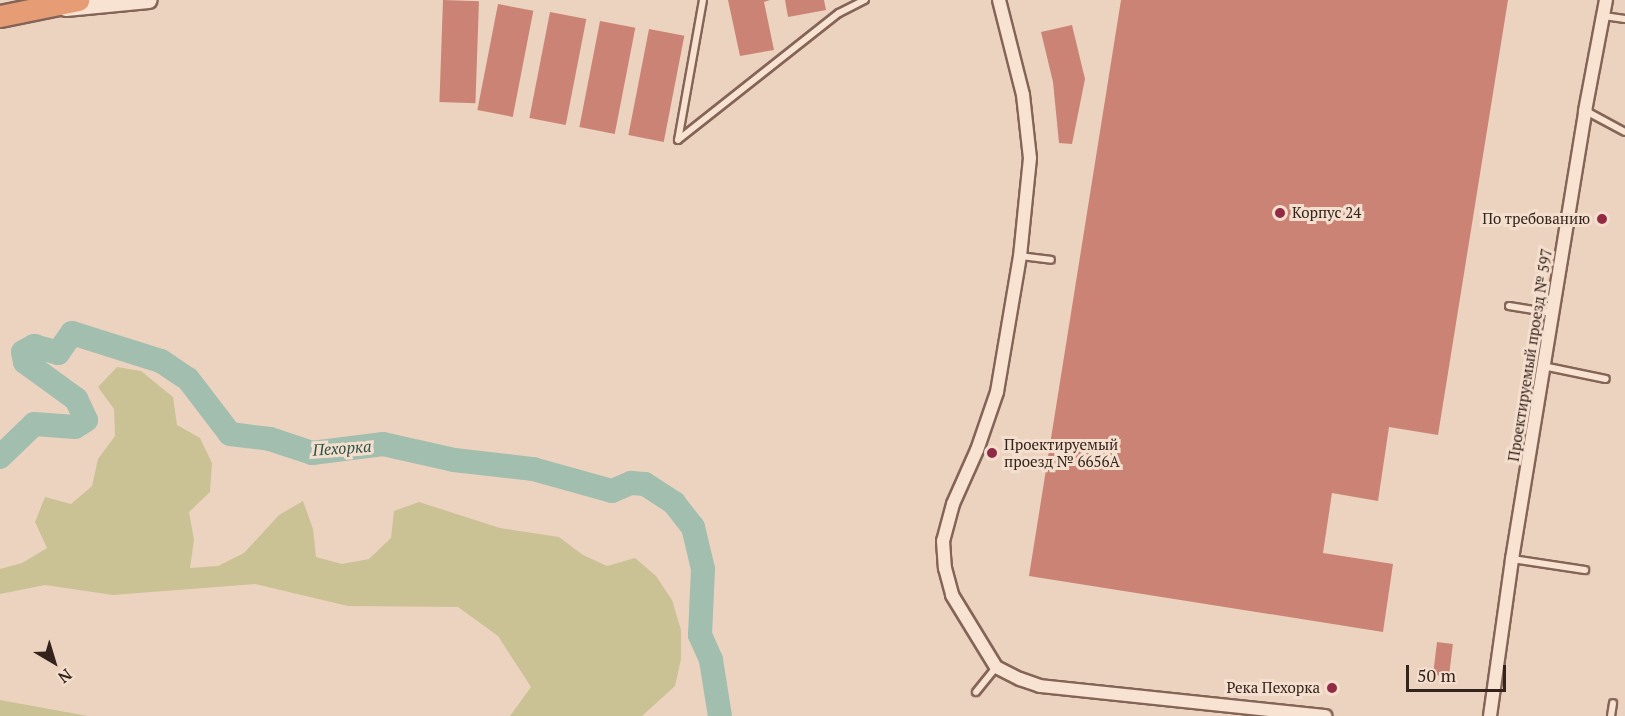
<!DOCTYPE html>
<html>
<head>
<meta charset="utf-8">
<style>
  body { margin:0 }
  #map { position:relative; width:1625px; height:716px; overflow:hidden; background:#ecd3bf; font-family:"PT Serif",serif }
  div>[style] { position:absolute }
  .green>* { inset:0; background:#cac294 }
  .river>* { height:24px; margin:-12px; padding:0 12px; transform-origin:12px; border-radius:12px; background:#a2beaf }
  .building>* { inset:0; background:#ca8375; transform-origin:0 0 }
  .roads { filter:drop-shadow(2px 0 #856458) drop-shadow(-2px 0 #856458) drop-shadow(0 2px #856458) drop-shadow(0 -2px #856458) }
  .service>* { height:6px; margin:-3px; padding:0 3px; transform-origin:3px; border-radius:3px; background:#f8e3d2 }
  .minor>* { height:12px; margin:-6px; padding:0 6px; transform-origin:6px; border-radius:6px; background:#f8e3d2 }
  .tertiary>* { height:16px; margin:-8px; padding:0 8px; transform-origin:8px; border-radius:8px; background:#f8e3d2 }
  .trunk>* { height:21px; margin:-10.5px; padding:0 10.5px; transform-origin:10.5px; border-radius:10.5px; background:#e69c74 }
  .dots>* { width:16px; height:16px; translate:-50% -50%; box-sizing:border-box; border:3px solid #f4dfce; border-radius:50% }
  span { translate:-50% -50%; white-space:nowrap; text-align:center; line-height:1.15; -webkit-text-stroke:6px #f4dfce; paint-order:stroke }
  .poi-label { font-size:15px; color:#34221c }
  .left { translate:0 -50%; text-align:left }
  .right { translate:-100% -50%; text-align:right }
  .street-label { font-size:15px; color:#34221c }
  .water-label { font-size:16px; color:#2c5447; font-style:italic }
  .north { position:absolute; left:24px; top:632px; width:60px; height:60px; -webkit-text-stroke:4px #f4dfce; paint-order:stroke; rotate:142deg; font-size:16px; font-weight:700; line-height:24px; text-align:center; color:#34221c }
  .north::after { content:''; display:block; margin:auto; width:21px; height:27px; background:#34221c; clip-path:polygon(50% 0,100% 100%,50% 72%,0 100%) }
  .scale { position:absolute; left:1406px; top:665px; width:100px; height:27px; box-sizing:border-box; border:3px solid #34221c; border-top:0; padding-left:8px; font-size:18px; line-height:21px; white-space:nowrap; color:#34221c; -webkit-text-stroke:4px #f4dfce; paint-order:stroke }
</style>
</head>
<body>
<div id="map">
  <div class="green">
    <i style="clip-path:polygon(117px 367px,141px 371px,173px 397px,177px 425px,200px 438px,212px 463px,210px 492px,189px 512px,194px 540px,190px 568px,218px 566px,244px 553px,279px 515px,303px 501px,313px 529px,316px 557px,342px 564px,369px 559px,391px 538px,394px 511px,419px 502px,500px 528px,559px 537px,583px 555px,607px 566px,635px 558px,656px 576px,672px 600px,681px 630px,681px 659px,675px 686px,642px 716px,510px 716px,531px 687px,498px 636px,458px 607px,348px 606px,255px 584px,113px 595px,45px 585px,0 594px,0 569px,22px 563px,47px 548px,35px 522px,45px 497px,71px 504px,92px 486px,98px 459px,115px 436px,114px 409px,98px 387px)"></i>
    <i style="clip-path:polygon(0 700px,88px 716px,0 716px)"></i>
  </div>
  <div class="river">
    <i style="left:0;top:457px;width:47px;rotate:-44.1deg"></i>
    <i style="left:34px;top:424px;width:41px;rotate:4.2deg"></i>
    <i style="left:75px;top:427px;width:13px;rotate:-32deg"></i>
    <i style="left:86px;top:420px;width:23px;rotate:-115deg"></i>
    <i style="left:76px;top:399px;width:63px;rotate:-144deg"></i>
    <i style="left:25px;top:362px;width:10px;rotate:-101deg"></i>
    <i style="left:23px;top:352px;width:13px;rotate:-29deg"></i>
    <i style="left:34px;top:346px;width:25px;rotate:16deg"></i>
    <i style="left:58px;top:353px;width:24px;rotate:-55deg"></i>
    <i style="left:72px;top:333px;width:93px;rotate:17.5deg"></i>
    <i style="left:161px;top:361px;width:32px;rotate:34deg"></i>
    <i style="left:188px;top:379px;width:69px;rotate:52.6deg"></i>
    <i style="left:230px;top:434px;width:40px;rotate:7.1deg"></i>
    <i style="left:270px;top:439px;width:44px;rotate:18.4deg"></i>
    <i style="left:312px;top:453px;width:72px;rotate:-7.2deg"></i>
    <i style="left:383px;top:444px;width:73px;rotate:12.7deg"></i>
    <i style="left:454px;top:460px;width:80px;rotate:6.5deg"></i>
    <i style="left:533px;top:469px;width:82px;rotate:15.6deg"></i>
    <i style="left:612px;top:491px;width:21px;rotate:-23deg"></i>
    <i style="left:631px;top:483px;width:14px;rotate:4deg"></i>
    <i style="left:645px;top:484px;width:35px;rotate:33deg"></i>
    <i style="left:674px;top:503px;width:31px;rotate:52deg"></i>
    <i style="left:693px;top:527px;width:43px;rotate:76.6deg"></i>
    <i style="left:703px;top:569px;width:66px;rotate:92.6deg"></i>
    <i style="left:700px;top:635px;width:27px;rotate:66deg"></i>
    <i style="left:711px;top:660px;width:57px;rotate:80.9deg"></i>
  </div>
  <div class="building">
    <i style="left:443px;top:0;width:36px;height:102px;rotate:2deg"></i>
    <i style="clip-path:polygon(728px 0,770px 0,764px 2px,774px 50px,740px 56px)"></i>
    <i style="clip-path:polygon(785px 0,824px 0,826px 10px,788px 17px)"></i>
    <i style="clip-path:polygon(1121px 0,1508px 0,1438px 435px,1389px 427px,1378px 501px,1332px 493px,1323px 553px,1393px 564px,1383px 632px,1029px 576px)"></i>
    <i style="left:498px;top:4px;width:36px;height:108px;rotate:11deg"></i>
    <i style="left:550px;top:12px;width:37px;height:108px;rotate:11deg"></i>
    <i style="left:600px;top:21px;width:36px;height:108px;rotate:11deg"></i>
    <i style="clip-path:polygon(1072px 25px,1085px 79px,1072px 144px,1059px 143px,1053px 82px,1041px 32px)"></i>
    <i style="left:649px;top:29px;width:36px;height:108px;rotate:11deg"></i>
    <i style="left:1437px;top:642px;width:16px;height:33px;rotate:7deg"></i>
  </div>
  <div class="roads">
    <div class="service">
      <i style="left:703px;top:0;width:142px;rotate:100.1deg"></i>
      <i style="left:678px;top:140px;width:205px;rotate:-38.3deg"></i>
      <i style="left:839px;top:13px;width:29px;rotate:-27deg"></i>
      <i style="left:1604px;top:16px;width:21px;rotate:8deg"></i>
      <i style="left:1586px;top:111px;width:44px;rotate:28.3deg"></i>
      <i style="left:1020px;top:256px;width:31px;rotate:7deg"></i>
      <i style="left:1509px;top:306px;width:44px;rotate:9.2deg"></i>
      <i style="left:1543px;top:366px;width:64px;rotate:11.7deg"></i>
      <i style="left:1512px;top:559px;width:74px;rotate:8.6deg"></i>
      <i style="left:976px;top:692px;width:32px;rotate:-51deg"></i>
      <i style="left:1611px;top:716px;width:13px;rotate:-81deg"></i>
    </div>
    <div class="minor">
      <i style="left:999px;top:0;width:98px;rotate:75.8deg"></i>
      <i style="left:1023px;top:95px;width:63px;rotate:83.7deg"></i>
      <i style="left:1030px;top:158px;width:99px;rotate:95.8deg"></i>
      <i style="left:1020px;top:256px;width:138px;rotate:99.6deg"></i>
      <i style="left:997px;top:392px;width:61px;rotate:109deg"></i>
      <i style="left:977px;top:450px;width:59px;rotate:114deg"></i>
      <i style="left:953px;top:504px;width:38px;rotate:105deg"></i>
      <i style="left:943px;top:541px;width:27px;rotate:86deg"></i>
      <i style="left:945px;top:568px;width:28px;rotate:75deg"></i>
      <i style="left:952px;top:595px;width:84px;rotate:58.6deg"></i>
      <i style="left:996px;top:667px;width:27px;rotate:27deg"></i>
      <i style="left:1020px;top:679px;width:21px;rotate:19deg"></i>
      <i style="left:1040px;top:686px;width:287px;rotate:6deg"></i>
      <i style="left:1490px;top:716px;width:159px;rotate:-82deg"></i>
      <i style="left:1512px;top:559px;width:454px;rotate:-80.7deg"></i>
      <i style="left:1585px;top:111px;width:113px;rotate:-79.3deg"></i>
    </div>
    <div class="tertiary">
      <i style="left:66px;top:8px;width:83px;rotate:-5.5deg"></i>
    </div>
    <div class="trunk">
      <i style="left:0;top:16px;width:80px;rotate:-11.6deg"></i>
    </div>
  </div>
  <div class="dots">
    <i style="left:1280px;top:213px;background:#922945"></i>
    <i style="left:1602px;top:219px;background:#922945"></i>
    <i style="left:992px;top:453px;background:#922945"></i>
    <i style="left:1332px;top:688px;background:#922945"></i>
  </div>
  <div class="poi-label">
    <span class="left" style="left:1292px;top:213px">Корпус 24</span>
    <span class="right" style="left:1590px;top:219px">По требованию</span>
    <span class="left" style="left:1004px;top:453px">Проектируемый<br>проезд № 6656А</span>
    <span class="right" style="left:1320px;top:688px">Река Пехорка</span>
  </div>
  <div class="street-label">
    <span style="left:1530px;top:355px;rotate:-81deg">Проектируемый проезд № 597</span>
  </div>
  <div class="water-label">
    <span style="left:342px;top:448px;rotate:-4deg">Пехорка</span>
  </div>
  <div class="north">N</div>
  <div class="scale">50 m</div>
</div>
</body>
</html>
